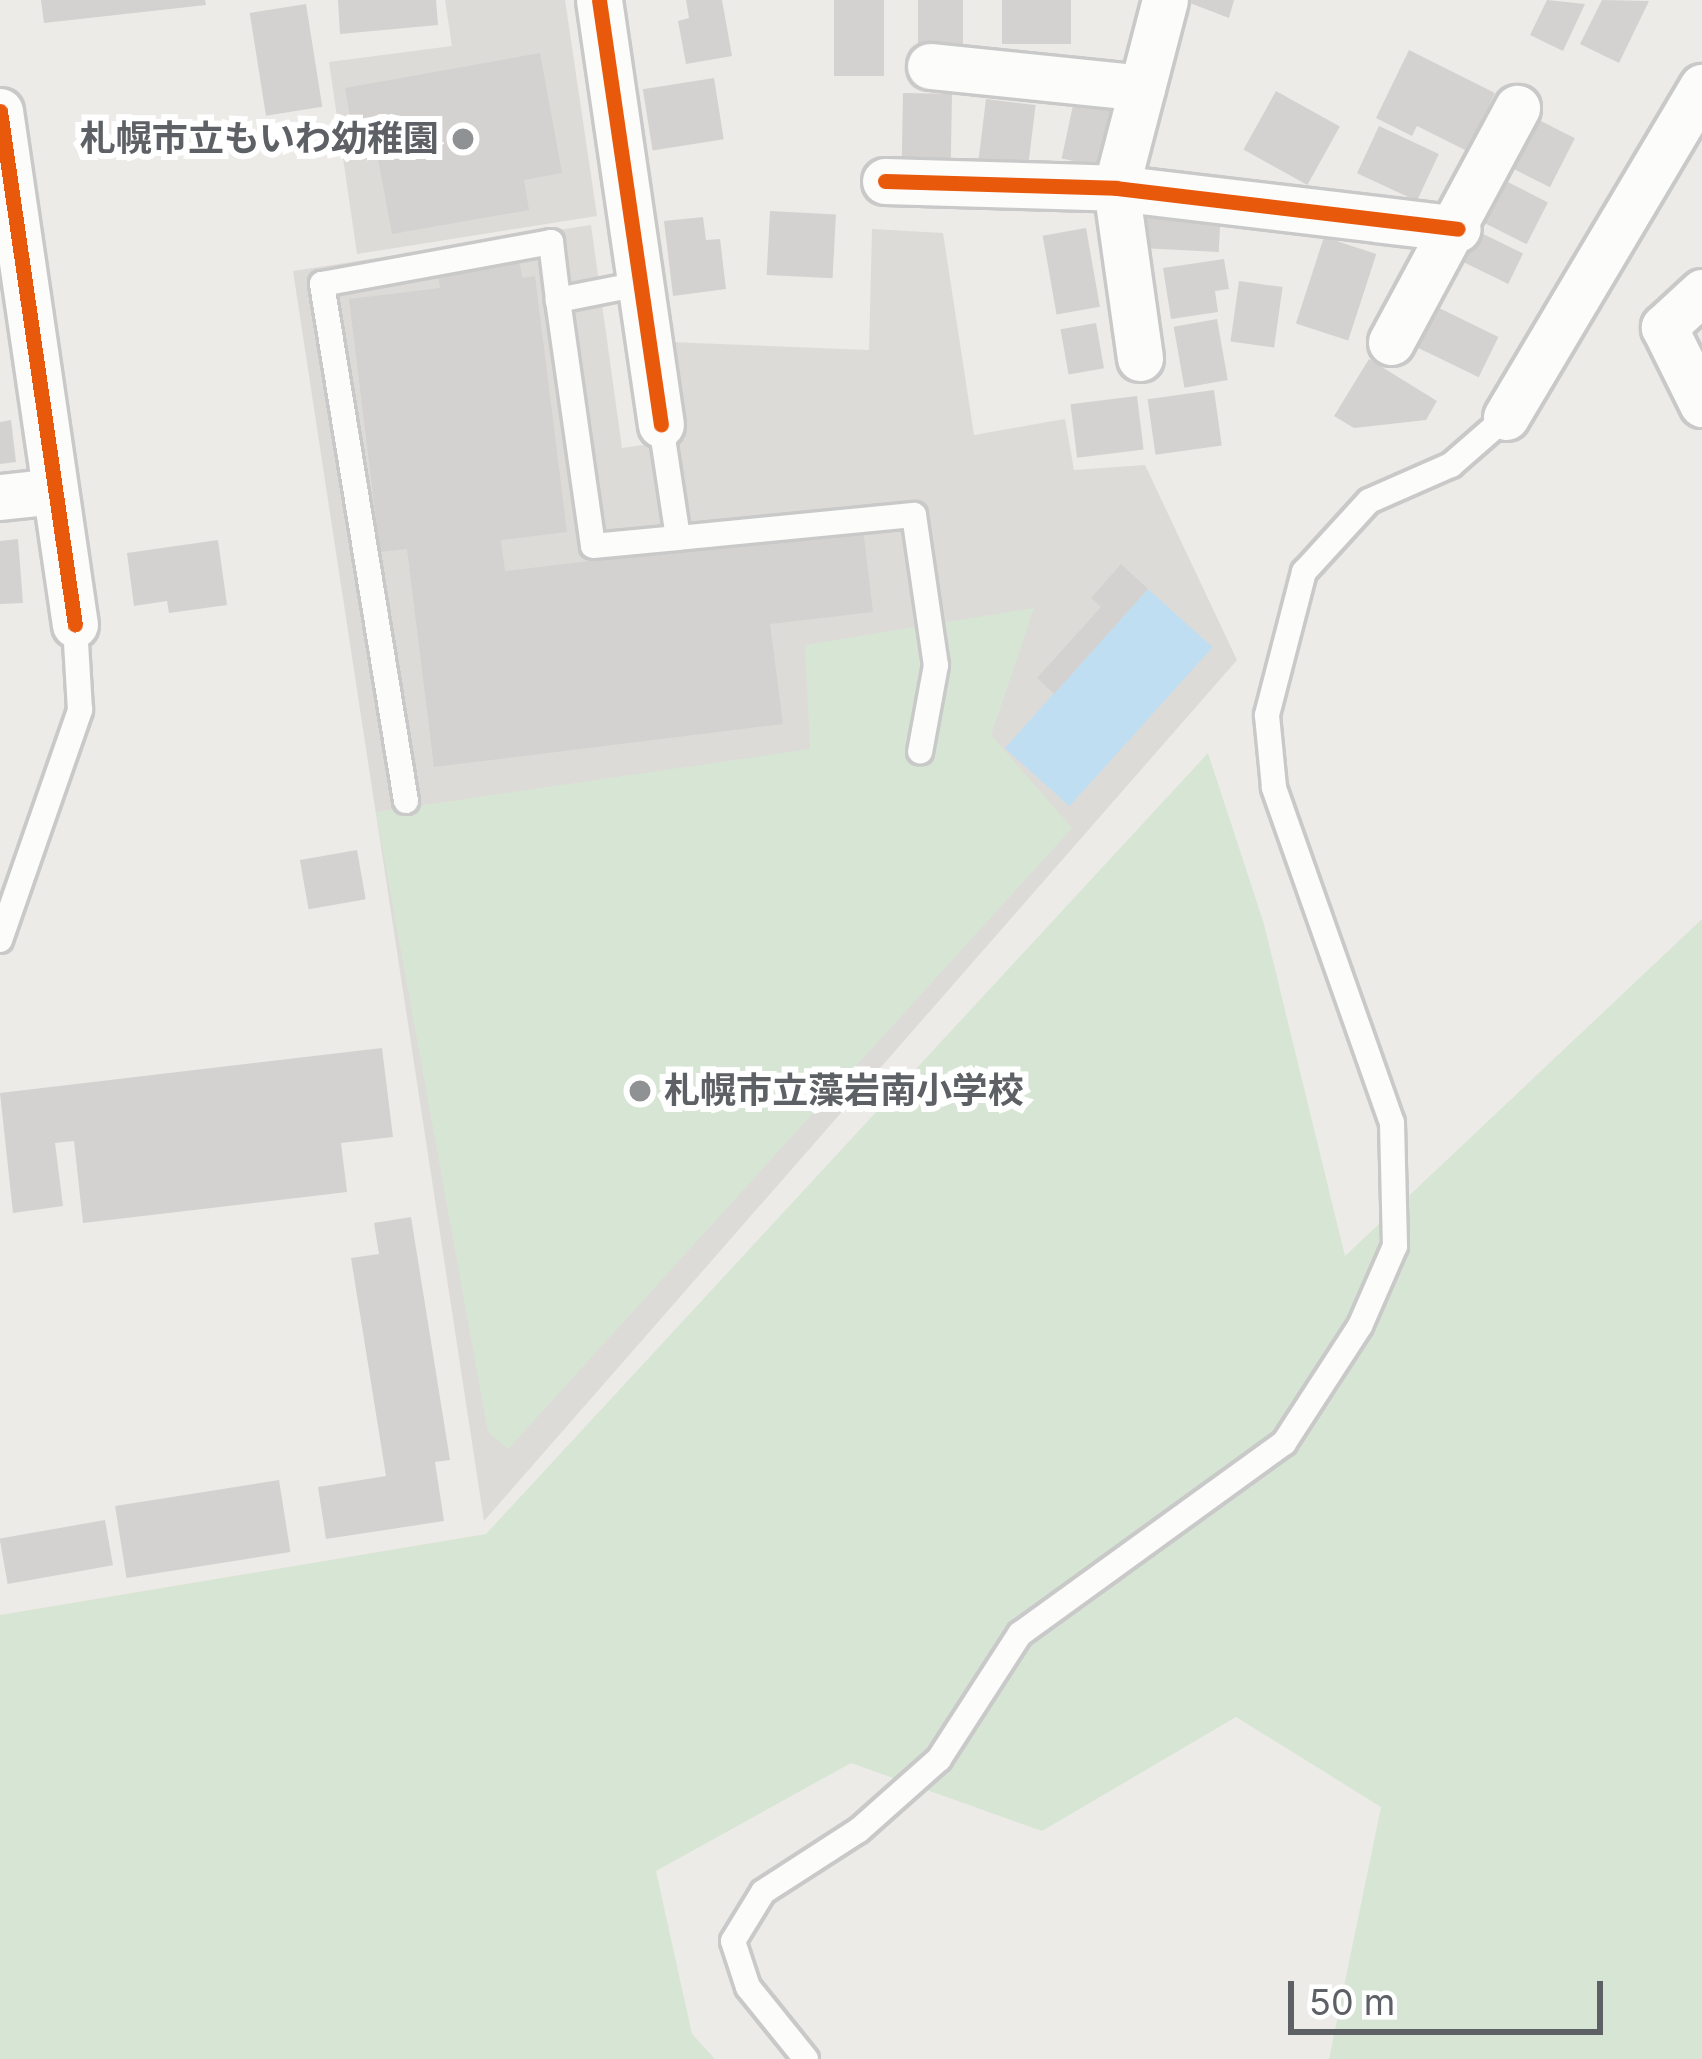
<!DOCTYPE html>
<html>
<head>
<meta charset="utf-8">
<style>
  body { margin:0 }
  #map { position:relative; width:1702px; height:2059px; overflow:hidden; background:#ecebe7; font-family:Inter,"Noto Sans JP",sans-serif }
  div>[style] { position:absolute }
  .education>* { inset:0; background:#dddbd7 }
  .green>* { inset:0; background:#d7e6d4 }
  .water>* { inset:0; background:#c0def2; transform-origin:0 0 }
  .building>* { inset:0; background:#d3d2d0; transform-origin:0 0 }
  .roads { filter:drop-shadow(3px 0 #c9c9c9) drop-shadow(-3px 0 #c9c9c9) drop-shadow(0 3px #c9c9c9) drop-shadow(0 -3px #c9c9c9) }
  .service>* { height:24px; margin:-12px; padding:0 12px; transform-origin:12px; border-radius:12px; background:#fcfcfb }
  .minor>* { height:45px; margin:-22.5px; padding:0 22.5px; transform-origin:22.5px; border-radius:22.5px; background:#fcfcfb }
  .cycleway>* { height:15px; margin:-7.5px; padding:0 7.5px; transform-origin:7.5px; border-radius:7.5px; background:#e8590c }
  .dots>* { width:33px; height:33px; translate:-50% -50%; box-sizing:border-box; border:6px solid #fff; border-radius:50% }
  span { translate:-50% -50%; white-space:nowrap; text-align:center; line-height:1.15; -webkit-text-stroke:12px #fff; paint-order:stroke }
  .poi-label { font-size:36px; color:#5d6064; font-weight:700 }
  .right { translate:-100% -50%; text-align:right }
  .left { translate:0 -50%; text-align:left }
  .scale { position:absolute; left:1288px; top:1981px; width:315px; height:54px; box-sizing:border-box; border:6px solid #5d6064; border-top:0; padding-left:15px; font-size:36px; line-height:42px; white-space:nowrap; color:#5d6064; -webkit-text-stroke:9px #fff; paint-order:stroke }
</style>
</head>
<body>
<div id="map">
  <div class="education">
    <i style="clip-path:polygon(445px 0,565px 0,597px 216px,357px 254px,329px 62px,452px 46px)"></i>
    <i style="clip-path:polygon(591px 225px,622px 448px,685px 439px,670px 342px,869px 350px,872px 229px,943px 233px,974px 435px,1065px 419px,1074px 470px,1145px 465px,1237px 660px,484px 1521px,293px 271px)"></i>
  </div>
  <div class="green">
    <i style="clip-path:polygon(1034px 608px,991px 735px,1072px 828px,508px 1449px,488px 1432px,376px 812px,810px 749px,805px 645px)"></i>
    <i style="clip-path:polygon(1208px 753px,1264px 924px,1345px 1256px,1702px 919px,1702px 2059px,1329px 2059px,1381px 1807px,1236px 1717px,1042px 1831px,851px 1763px,656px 1871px,692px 2034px,715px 2059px,0 2059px,0 1615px,486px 1534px)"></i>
  </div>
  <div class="water">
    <i style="left:1148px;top:589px;width:87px;height:214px;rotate:42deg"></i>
  </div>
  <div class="building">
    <i style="clip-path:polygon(41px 0,205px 0,206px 5px,44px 23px)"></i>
    <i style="clip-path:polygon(338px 0,436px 0,438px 25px,340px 34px)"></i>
    <i style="clip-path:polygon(686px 0,722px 0,732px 56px,686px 64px,678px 21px,689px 18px)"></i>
    <i style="left:834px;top:0;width:50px;height:76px"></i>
    <i style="left:918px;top:0;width:45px;height:48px"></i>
    <i style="left:1002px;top:0;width:69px;height:44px"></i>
    <i style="clip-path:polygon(1182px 0,1234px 0,1229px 18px)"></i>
    <i style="clip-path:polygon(1547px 0,1585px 4px,1563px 51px,1530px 35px)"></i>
    <i style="clip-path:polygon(1602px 0,1649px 1px,1619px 63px,1580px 44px)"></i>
    <i style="left:306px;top:4px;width:104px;height:57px;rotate:81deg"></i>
    <i style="clip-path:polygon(1409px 50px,1495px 93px,1467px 151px,1417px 126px,1412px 136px,1376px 118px)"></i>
    <i style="clip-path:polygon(540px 53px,562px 173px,524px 180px,529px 210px,392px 234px,376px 148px,356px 151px,345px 88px)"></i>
    <i style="left:714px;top:78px;width:62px;height:72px;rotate:81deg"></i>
    <i style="left:1076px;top:91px;width:39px;height:69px;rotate:12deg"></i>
    <i style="left:1276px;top:91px;width:73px;height:67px;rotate:29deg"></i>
    <i style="left:903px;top:93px;width:49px;height:64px;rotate:1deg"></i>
    <i style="left:986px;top:99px;width:50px;height:61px;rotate:7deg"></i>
    <i style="left:1533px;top:117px;width:47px;height:55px;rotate:27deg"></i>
    <i style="left:1379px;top:126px;width:66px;height:52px;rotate:25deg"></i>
    <i style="left:1498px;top:177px;width:56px;height:47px;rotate:27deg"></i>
    <i style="left:1143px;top:206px;width:78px;height:42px;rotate:3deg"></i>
    <i style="left:770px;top:211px;width:66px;height:64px;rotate:3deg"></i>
    <i style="clip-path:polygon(703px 217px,706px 240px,720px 239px,726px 289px,673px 296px,664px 221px)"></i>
    <i style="left:1086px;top:228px;width:80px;height:44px;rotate:80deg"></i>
    <i style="left:1471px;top:228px;width:58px;height:34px;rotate:26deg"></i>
    <i style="left:1324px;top:237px;width:55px;height:91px;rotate:18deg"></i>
    <i style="clip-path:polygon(519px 257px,522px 278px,535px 276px,567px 532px,501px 540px,505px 571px,863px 528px,873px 612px,770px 624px,783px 724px,434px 767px,407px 549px,380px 552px,349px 299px,440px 288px,437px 267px)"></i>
    <i style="clip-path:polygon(1224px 259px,1229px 289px,1215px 291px,1218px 312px,1171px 319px,1163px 268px)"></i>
    <i style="left:1239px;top:281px;width:44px;height:61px;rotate:8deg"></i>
    <i style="left:1431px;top:304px;width:75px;height:45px;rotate:26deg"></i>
    <i style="left:1217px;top:319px;width:62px;height:44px;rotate:80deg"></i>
    <i style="left:1096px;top:323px;width:46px;height:36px;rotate:80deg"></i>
    <i style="clip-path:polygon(1369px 359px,1437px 401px,1426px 420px,1354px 428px,1334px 416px)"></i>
    <i style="left:1214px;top:390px;width:56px;height:67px;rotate:82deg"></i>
    <i style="left:1137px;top:396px;width:54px;height:67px;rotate:83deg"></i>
    <i style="clip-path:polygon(11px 420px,16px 462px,0 464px,0 422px)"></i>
    <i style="clip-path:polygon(18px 539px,23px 603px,0 604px,0 541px)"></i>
    <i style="clip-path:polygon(218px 540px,227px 605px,169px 613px,167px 601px,134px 606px,127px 553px)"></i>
    <i style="clip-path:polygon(1121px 564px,1148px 589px,1054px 694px,1037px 678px,1101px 607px,1091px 598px)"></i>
    <i style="left:357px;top:850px;width:50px;height:58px;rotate:80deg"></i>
    <i style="clip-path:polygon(382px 1048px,393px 1137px,341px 1143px,347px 1192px,83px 1223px,74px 1141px,55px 1143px,63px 1206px,13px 1213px,0 1093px)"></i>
    <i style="clip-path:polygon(411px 1217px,450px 1460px,435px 1462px,444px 1521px,326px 1539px,318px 1487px,386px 1476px,351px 1258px,379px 1254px,374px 1223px)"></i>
    <i style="left:279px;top:1480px;width:73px;height:166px;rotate:81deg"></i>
    <i style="left:105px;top:1520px;width:46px;height:107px;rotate:80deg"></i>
  </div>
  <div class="roads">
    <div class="service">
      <i style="left:639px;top:284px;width:83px;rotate:168.8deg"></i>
      <i style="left:558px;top:300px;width:248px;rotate:81.9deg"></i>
      <i style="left:593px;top:546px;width:85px;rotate:-5.4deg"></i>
      <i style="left:661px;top:425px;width:114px;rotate:81.4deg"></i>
      <i style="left:678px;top:538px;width:237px;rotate:-5.6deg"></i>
      <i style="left:914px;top:515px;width:152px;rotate:81.7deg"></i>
      <i style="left:936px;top:665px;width:88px;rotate:100.4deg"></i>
      <i style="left:406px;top:801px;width:524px;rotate:-99.23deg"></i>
      <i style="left:322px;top:284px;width:233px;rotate:-10.4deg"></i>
      <i style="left:551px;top:242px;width:58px;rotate:83.1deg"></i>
      <i style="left:0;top:940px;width:244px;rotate:-70.8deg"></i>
      <i style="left:80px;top:710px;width:85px;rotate:-93.4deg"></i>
      <i style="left:806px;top:2059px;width:92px;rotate:-128.9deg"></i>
      <i style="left:748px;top:1987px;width:48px;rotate:-108.1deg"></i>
      <i style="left:733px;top:1941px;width:57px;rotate:-58.5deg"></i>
      <i style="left:763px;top:1892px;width:114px;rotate:-32.9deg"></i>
      <i style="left:859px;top:1830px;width:107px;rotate:-41.6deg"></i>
      <i style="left:939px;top:1759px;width:149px;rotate:-57.1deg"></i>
      <i style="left:1020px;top:1634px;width:326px;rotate:-35.9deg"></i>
      <i style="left:1284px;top:1443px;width:140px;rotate:-57deg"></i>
      <i style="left:1360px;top:1326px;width:87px;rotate:-66.4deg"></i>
      <i style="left:1395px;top:1246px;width:123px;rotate:-91.4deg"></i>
      <i style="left:1392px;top:1123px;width:356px;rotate:-109.4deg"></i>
      <i style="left:1274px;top:787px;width:72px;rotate:-95.6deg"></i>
      <i style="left:1267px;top:715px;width:148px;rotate:-75.5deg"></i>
      <i style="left:1304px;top:572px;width:96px;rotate:-47.5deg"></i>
      <i style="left:1369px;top:501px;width:90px;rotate:-23.7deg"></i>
      <i style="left:1451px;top:465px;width:73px;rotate:-41.1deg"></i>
    </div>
    <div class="minor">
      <i style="left:599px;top:0;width:429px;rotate:81.7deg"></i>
      <i style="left:930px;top:66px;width:213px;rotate:5.9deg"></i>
      <i style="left:0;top:111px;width:519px;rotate:81.7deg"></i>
      <i style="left:885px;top:181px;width:231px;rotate:1.7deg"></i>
      <i style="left:1116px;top:188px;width:344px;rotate:6.8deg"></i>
      <i style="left:1702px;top:292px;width:52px;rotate:137.4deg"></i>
      <i style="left:1664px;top:327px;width:86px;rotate:63.7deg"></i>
      <i style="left:1391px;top:342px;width:266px;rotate:-61.7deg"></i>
      <i style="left:1140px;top:358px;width:172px;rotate:-98deg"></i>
      <i style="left:1116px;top:188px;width:194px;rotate:-75.4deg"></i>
      <i style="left:1506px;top:417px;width:384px;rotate:-59.3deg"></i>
      <i style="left:0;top:497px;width:55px;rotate:-6.2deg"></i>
    </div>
  </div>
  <div class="cycleway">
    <i style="left:599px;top:0;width:429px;rotate:81.7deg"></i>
    <i style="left:0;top:111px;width:519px;rotate:81.7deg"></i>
    <i style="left:885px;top:181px;width:231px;rotate:1.7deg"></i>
    <i style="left:1116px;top:188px;width:344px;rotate:6.8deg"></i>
  </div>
  <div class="dots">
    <i style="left:463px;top:139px;background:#8f9192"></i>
    <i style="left:640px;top:1091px;background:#8f9192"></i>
  </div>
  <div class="poi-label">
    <span class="right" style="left:439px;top:139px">札幌市立もいわ幼稚園</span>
    <span class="left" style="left:664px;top:1091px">札幌市立藻岩南小学校</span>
  </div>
  <div class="scale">50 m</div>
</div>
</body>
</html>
